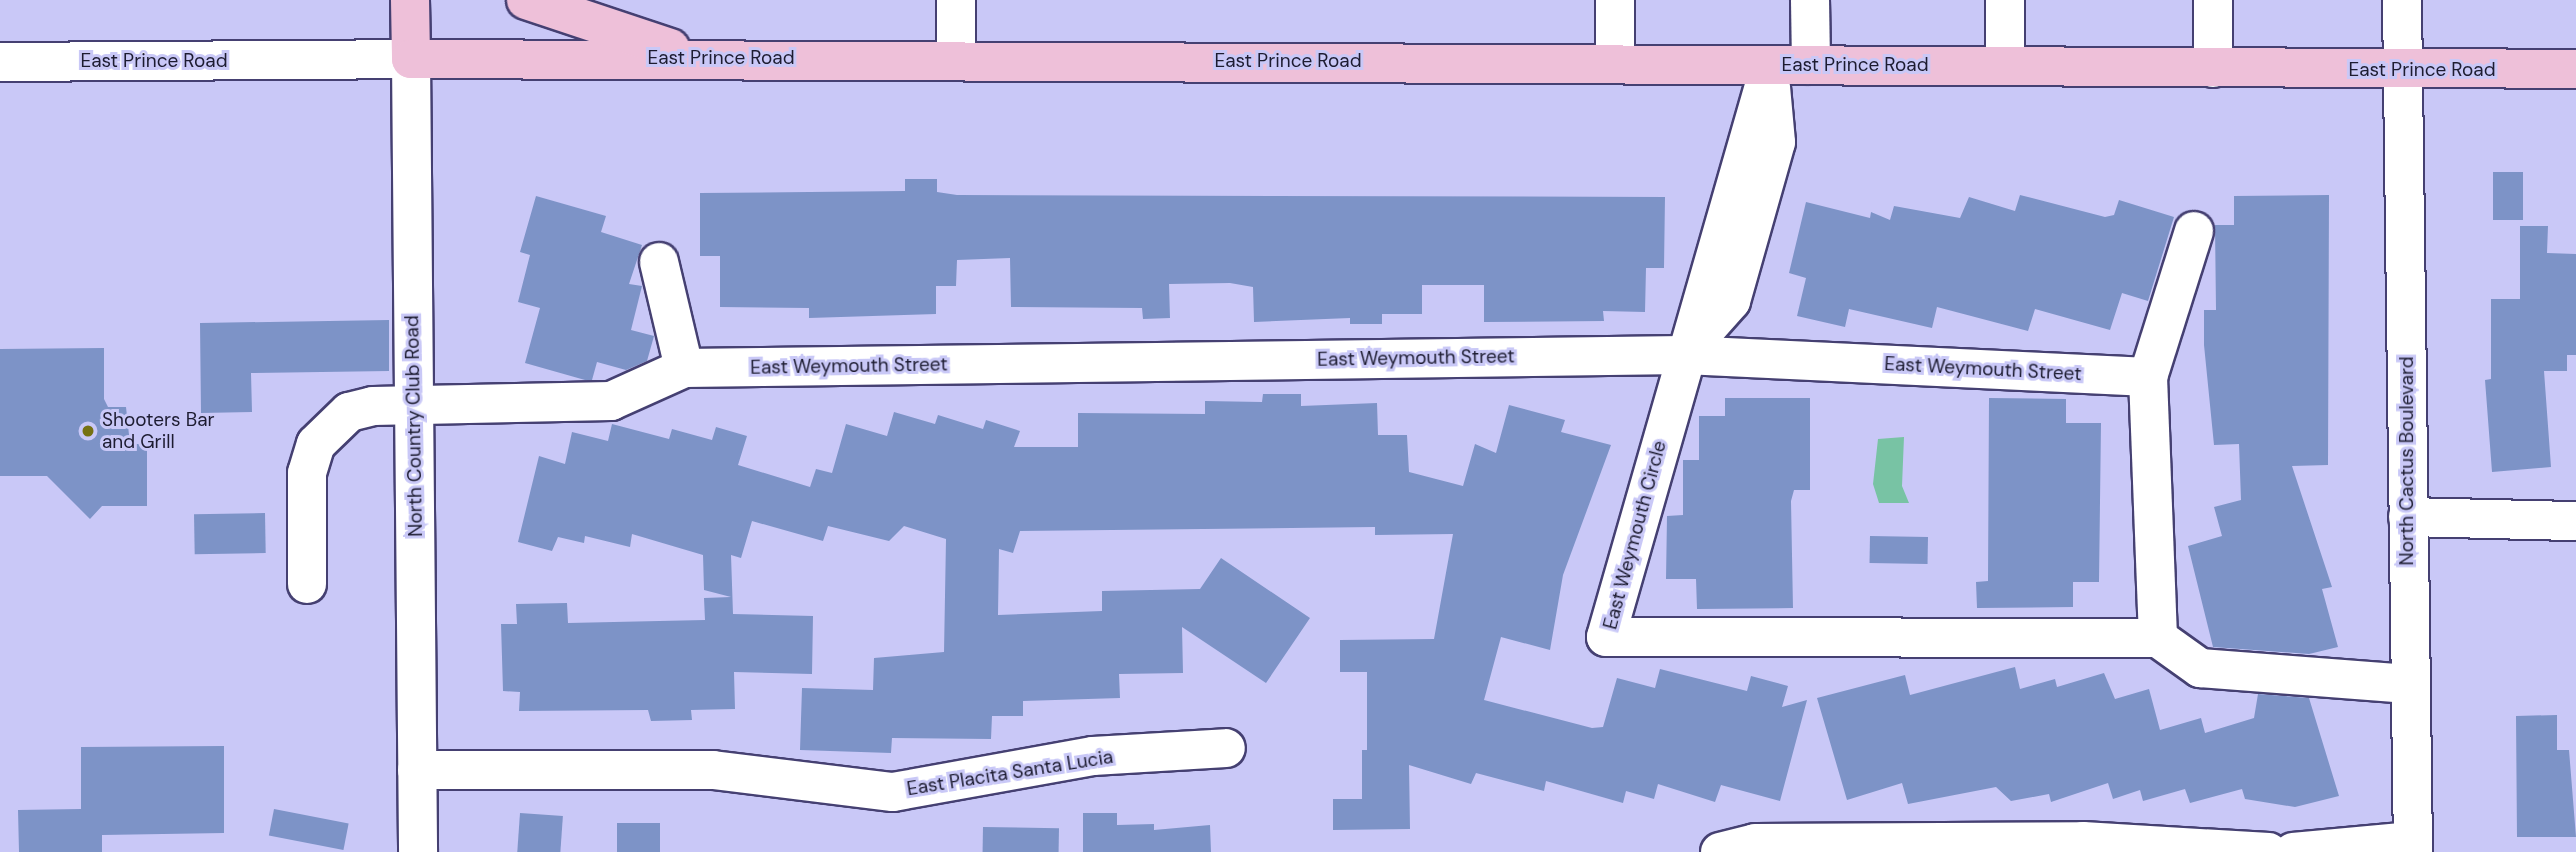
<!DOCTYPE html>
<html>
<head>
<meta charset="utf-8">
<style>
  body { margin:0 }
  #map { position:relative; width:2576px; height:852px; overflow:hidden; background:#c9c8f7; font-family:"DM Sans",sans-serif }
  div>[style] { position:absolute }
  .water>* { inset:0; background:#78c3a4 }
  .building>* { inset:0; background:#7d93c7; transform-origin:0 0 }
  .roads { filter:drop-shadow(2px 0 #454072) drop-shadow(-2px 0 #454072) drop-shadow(0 2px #454072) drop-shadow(0 -2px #454072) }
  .minor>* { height:38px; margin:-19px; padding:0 19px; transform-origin:19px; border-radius:19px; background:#fff }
  .major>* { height:38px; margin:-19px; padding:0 19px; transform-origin:19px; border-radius:19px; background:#eec0d9 }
  .dots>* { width:19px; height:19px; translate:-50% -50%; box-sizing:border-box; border:4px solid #c9c8f7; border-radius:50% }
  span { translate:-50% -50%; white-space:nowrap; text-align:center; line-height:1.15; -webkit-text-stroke:6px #c9c8f7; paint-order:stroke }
  .street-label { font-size:19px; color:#1d1c31 }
  .poi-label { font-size:19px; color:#1d1c31 }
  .left { translate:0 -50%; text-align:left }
</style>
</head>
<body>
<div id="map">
  <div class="water">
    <i style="clip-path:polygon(1904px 437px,1902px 486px,1909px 503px,1879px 503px,1873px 484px,1878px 439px)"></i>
  </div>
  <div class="building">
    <i style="left:2523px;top:172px;width:48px;height:30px;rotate:90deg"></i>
    <i style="clip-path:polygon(905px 179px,937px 179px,937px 192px,957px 195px,1665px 197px,1664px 268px,1646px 268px,1645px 312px,1603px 311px,1604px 321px,1484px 322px,1484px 285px,1422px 285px,1422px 314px,1382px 314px,1382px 324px,1350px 324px,1350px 318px,1254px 322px,1253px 287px,1230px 283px,1169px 284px,1170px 318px,1143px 319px,1142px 308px,1011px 307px,1010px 258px,957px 260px,956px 286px,936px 286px,936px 314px,809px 318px,809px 308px,720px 307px,720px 256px,700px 256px,700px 193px,905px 191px)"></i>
    <i style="clip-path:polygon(2020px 195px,2105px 217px,2114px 215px,2119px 200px,2174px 217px,2148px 301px,2122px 293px,2110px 330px,2035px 309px,2028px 331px,1937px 307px,1932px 328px,1849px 309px,1845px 327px,1797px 316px,1806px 278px,1789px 273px,1806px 202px,1870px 218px,1871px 212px,1890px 220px,1894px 206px,1960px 218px,1969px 197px,2015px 211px)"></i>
    <i style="clip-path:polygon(2329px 195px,2328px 465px,2292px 466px,2332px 587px,2322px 589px,2338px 647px,2309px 654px,2213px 647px,2188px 546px,2222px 536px,2214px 507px,2241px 500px,2239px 444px,2214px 445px,2204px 345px,2204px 310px,2216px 310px,2215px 225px,2234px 225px,2234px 196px)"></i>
    <i style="clip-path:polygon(536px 196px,606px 216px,601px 232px,642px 245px,629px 284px,642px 286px,631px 330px,654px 336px,647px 361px,626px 370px,597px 362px,592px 380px,585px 380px,525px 363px,540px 308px,518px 302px,530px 255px,520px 252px)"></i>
    <i style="clip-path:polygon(2520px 226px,2548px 226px,2547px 253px,2576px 254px,2576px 355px,2567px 355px,2567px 371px,2544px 371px,2551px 467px,2492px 472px,2485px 380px,2491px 379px,2491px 299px,2520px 299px)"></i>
    <i style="clip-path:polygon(389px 320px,389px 371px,251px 373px,252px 412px,201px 413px,200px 323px)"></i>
    <i style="clip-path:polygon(104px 348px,104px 399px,108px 407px,126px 407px,130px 444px,147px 444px,147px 506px,102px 506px,90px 519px,47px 476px,0 476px,0 349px)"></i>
    <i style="clip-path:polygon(1263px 394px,1301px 394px,1301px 406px,1377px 403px,1378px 435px,1407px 435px,1409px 472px,1463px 486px,1475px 444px,1496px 453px,1509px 405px,1565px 420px,1561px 432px,1611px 445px,1563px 575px,1550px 650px,1501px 637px,1484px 700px,1592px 728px,1603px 727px,1617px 678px,1655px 688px,1660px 669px,1747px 691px,1751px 676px,1788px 686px,1782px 707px,1807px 700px,1780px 801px,1721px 785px,1715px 802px,1658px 784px,1654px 799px,1626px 791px,1623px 803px,1546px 781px,1544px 791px,1476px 773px,1471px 784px,1409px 765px,1410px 829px,1333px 830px,1333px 799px,1362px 799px,1362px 750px,1367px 750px,1367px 672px,1340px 672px,1340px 640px,1434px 639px,1453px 534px,1375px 535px,1375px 527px,1020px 531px,1013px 553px,999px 549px,998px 615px,1102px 611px,1102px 591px,1200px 589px,1221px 558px,1310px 618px,1266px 683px,1182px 627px,1183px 673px,1119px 674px,1120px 698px,1023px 701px,1023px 716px,992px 716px,991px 739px,892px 738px,891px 753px,800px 750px,802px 688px,873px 690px,874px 658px,944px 652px,946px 539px,904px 526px,889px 541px,828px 526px,823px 541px,752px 521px,741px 558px,731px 555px,733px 614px,813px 616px,812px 674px,734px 672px,735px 709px,691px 710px,692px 720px,651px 721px,648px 710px,519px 711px,520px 692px,503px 691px,501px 624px,517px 624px,516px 604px,567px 603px,568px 623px,705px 620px,704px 598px,731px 597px,704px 590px,703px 555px,632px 534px,630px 547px,585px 536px,584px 543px,558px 537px,552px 551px,518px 542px,539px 456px,565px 464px,572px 432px,608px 441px,612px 424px,669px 439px,672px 429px,712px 440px,716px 427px,747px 436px,738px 465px,810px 487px,816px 469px,832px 473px,846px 424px,887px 436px,894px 412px,935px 424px,938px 415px,983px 429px,986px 420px,1020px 431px,1014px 447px,1078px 447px,1078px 413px,1205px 414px,1205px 401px,1262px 402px)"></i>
    <i style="clip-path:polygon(1725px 398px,1810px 398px,1810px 490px,1794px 490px,1791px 501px,1793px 608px,1697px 609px,1696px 579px,1666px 579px,1667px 516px,1683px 515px,1683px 460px,1699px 460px,1699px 416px,1725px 416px)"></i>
    <i style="clip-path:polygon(1989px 398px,2066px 399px,2066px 423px,2101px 423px,2099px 582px,2073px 582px,2073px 607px,1977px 608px,1976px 582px,1988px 581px)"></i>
    <i style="left:265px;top:513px;width:40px;height:71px;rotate:89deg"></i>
    <i style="left:1870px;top:536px;width:58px;height:27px;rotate:1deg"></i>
    <i style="clip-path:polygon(2015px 667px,2020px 689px,2055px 679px,2057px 687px,2104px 673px,2115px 699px,2149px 689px,2160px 730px,2201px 718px,2205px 733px,2254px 718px,2258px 694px,2309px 698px,2339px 796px,2295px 807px,2245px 799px,2242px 789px,2190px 803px,2185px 789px,2143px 801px,2140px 790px,2113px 799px,2108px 783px,2051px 802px,2049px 794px,2011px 801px,1996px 787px,1908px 804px,1902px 783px,1847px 800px,1817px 698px,1905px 675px,1910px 695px)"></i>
    <i style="clip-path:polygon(2557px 715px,2557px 750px,2569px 750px,2576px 837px,2517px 837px,2516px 716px)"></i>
    <i style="clip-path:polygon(224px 746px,224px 833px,102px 835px,102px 852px,19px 852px,18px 810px,81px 809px,81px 747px)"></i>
    <i style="left:274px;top:809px;width:76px;height:27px;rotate:11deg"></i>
    <i style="left:520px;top:813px;width:43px;height:39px;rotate:4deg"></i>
    <i style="clip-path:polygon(1083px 813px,1117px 813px,1117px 825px,1154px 824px,1154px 830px,1210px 825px,1211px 852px,1083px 852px)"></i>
    <i style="left:617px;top:823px;width:43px;height:29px"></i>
    <i style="left:983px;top:827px;width:76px;height:25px;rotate:1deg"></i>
  </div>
  <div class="roads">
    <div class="minor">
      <i style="left:1810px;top:0;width:65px;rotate:89.1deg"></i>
      <i style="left:2213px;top:0;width:68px;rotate:90deg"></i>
      <i style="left:2402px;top:0;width:852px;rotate:89.26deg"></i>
      <i style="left:956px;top:59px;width:59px;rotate:-90deg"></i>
      <i style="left:0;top:62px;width:411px;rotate:-0.4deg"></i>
      <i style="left:411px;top:59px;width:793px;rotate:89.49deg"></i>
      <i style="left:1615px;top:64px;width:64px;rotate:-90deg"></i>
      <i style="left:1770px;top:65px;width:595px;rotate:106deg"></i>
      <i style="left:1606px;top:637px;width:552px;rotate:0.1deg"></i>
      <i style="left:2005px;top:66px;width:66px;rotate:-90deg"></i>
      <i style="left:659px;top:262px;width:109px;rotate:76.7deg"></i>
      <i style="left:1692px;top:345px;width:59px;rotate:-48.4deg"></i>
      <i style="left:1731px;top:301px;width:165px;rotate:-74.2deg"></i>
      <i style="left:1776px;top:142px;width:55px;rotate:-95.2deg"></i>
      <i style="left:2148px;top:377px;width:153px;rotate:-72.5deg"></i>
      <i style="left:2408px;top:517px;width:168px;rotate:1.4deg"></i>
      <i style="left:307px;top:584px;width:111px;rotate:-90deg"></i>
      <i style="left:307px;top:473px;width:30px;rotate:-73deg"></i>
      <i style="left:316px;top:444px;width:46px;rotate:-44.1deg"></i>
      <i style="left:349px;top:412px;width:25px;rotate:-14deg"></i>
      <i style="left:373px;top:406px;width:238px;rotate:-1.2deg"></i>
      <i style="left:611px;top:401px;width:80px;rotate:-24.3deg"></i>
      <i style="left:684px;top:368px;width:1000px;rotate:-0.74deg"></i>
      <i style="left:1684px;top:355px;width:465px;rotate:2.7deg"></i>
      <i style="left:2148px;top:377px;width:261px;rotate:87.8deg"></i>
      <i style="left:2158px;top:638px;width:52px;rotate:35.5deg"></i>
      <i style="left:2200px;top:668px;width:209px;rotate:4.4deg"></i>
      <i style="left:417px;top:770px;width:296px"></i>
      <i style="left:713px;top:770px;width:181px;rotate:7deg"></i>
      <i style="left:893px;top:792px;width:203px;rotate:-10.2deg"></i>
      <i style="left:1093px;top:756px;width:133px;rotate:-3.4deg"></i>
      <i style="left:1720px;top:852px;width:36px;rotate:-14deg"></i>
      <i style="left:1755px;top:843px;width:328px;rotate:-0.3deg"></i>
      <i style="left:2083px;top:841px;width:186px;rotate:3.4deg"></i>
      <i style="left:2293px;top:852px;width:120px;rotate:-5.3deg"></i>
    </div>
    <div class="major">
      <i style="left:410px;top:0;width:59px;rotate:89deg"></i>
      <i style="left:411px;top:59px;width:2165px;rotate:0.26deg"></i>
      <i style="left:526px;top:0;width:152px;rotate:18.4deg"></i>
    </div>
  </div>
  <div class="dots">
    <i style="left:88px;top:431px;background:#767113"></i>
  </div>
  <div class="street-label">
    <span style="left:721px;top:58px">East Prince Road</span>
    <span style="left:154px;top:61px">East Prince Road</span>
    <span style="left:1288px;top:61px">East Prince Road</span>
    <span style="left:1855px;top:65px">East Prince Road</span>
    <span style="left:2422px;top:70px">East Prince Road</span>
    <span style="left:1416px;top:358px;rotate:-1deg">East Weymouth Street</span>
    <span style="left:849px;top:366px;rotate:-1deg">East Weymouth Street</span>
    <span style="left:1983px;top:369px;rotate:3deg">East Weymouth Street</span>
    <span style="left:414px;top:426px;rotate:-91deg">North Country Club Road</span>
    <span style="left:2407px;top:461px;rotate:-90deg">North Cactus Boulevard</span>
    <span style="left:1635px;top:535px;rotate:-75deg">East Weymouth Circle</span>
    <span style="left:1010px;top:773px;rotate:-9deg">East Placita Santa Lucia</span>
  </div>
  <div class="poi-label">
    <span class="left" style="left:102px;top:431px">Shooters Bar<br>and Grill</span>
  </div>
</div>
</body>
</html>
